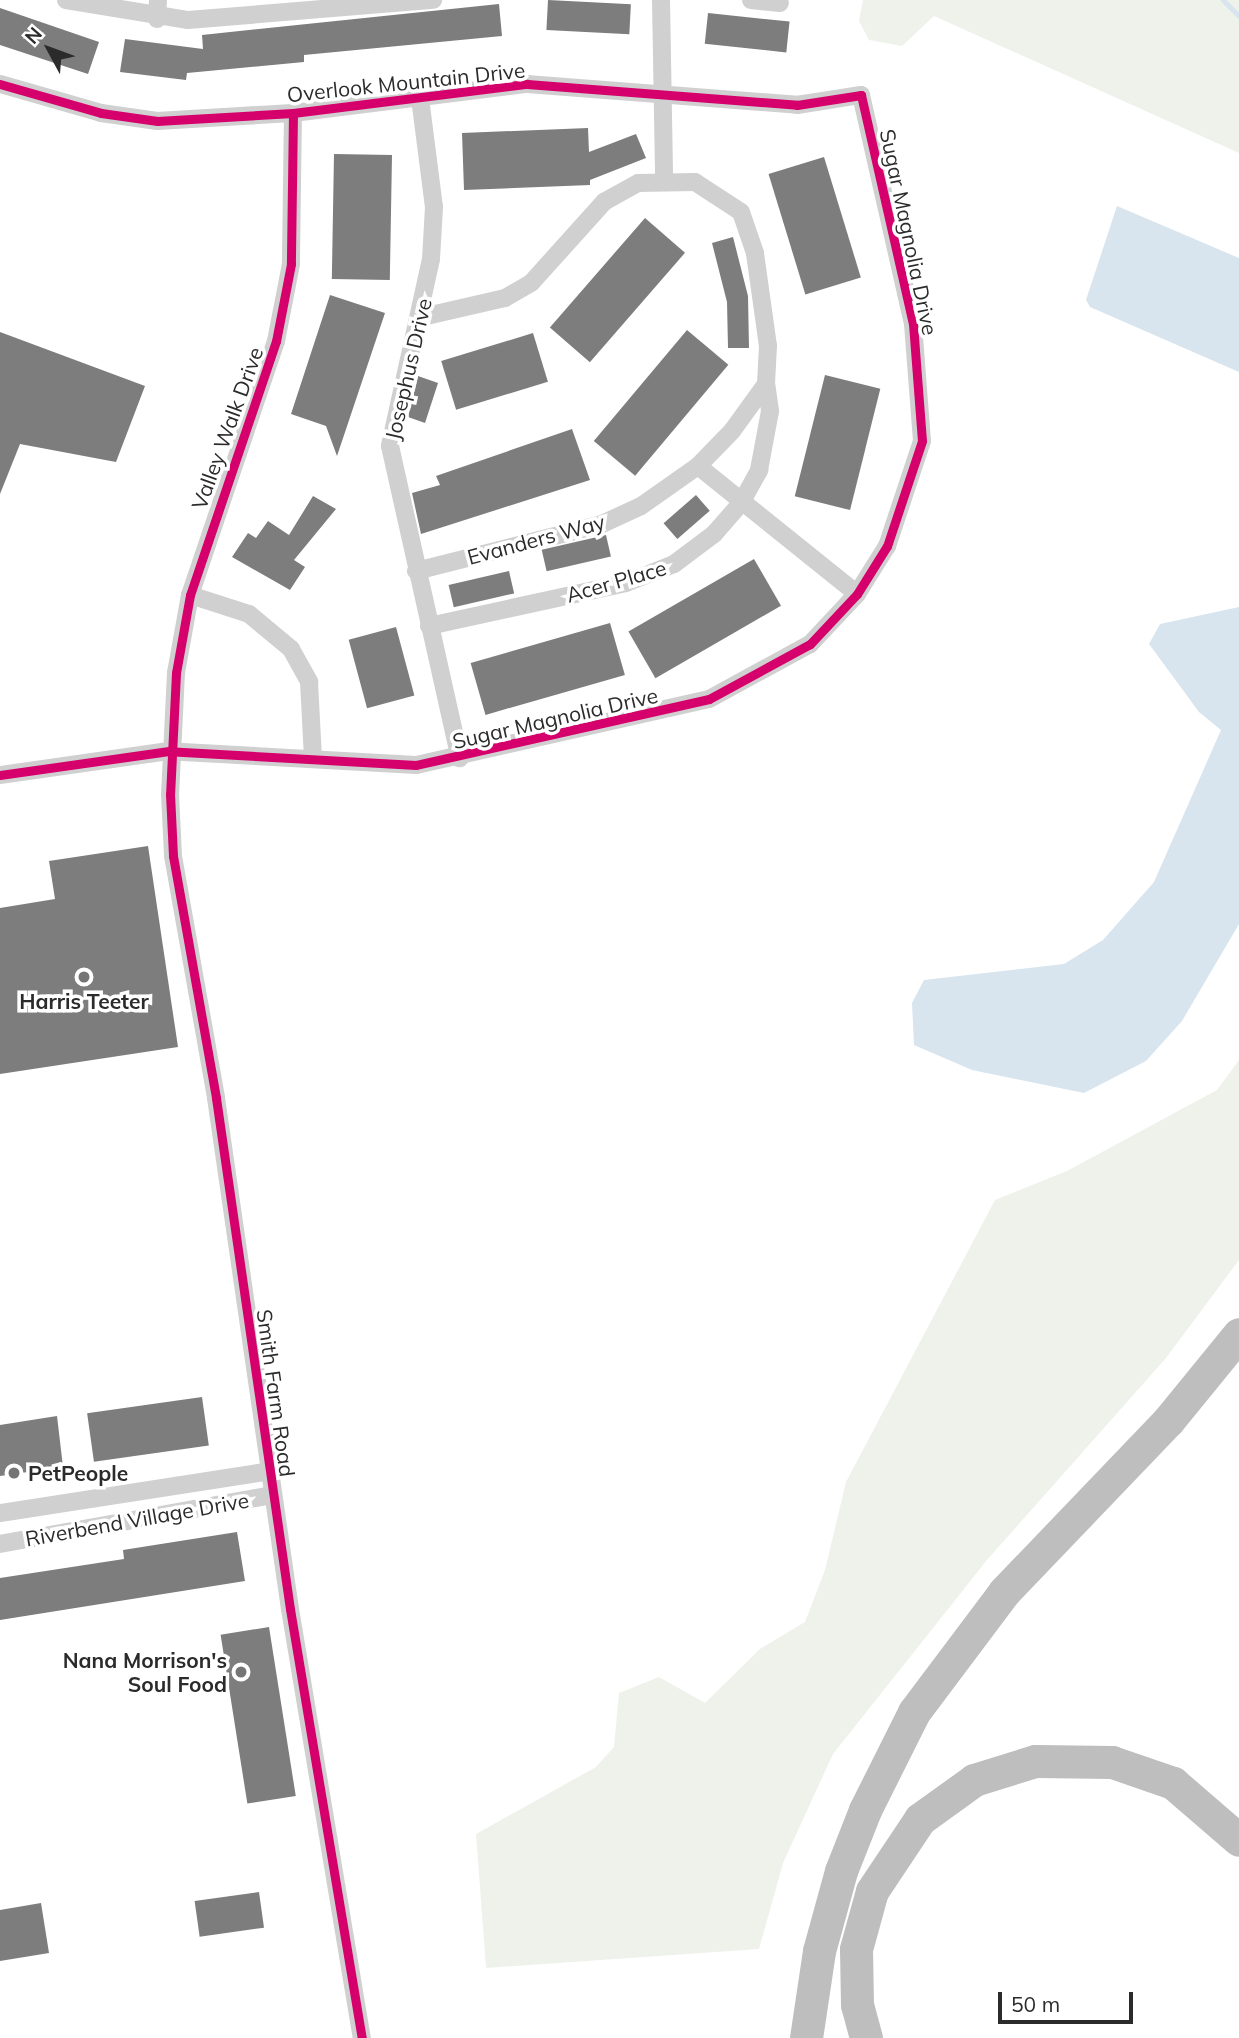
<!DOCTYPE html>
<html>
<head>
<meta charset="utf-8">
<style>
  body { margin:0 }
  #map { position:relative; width:1239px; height:2038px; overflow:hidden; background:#fff; font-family:Mulish,sans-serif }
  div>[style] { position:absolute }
  .green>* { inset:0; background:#eef2eb }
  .water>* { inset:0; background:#d8e5ee }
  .stream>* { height:5px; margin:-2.5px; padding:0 2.5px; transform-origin:2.5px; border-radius:2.5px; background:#d8e5ee }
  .building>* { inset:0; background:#7d7d7d; transform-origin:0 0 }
  .street>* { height:18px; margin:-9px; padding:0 9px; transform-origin:9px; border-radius:9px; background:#d0d0d0 }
  .highway>* { height:33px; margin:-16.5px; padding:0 16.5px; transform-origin:16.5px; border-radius:16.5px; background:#bebebe }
  .cycleway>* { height:9px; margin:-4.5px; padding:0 4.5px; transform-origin:4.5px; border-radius:4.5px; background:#d6006c }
  .dots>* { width:19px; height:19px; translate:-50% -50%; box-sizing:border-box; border:4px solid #fff; border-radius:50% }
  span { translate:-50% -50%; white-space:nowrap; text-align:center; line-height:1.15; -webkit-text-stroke:7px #fff; paint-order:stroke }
  .street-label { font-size:21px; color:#2b2b2b }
  .poi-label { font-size:21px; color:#2b2b2b; font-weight:700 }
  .left { translate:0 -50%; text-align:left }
  .right { translate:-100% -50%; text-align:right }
  .north { position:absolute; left:14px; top:14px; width:70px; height:70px; -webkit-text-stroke:5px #fff; paint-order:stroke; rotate:311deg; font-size:19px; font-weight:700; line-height:28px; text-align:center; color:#2b2b2b }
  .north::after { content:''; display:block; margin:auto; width:24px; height:32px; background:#2b2b2b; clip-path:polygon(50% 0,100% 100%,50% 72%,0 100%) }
  .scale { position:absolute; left:998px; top:1992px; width:135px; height:32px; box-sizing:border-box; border:4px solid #2b2b2b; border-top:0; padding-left:9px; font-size:21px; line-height:24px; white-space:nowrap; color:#2b2b2b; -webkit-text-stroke:5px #fff; paint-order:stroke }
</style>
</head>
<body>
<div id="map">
  <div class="green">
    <i style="clip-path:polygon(863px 0,1239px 0,1239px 153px,934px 16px,902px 46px,869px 40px,859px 21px)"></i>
    <i style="clip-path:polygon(1239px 1060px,1239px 1260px,1166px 1358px,987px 1560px,833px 1754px,783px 1863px,759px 1949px,486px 1968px,476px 1834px,596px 1767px,614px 1747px,619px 1693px,659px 1677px,705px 1703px,760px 1649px,805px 1622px,825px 1570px,846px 1482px,995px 1200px,1067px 1171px,1217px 1090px)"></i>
  </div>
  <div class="water">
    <i style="clip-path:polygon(1117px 206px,1239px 258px,1239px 372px,1090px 307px,1086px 300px)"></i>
    <i style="clip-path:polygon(1239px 607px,1239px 924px,1182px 1021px,1146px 1061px,1084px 1093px,972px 1070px,914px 1045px,912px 1003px,924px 980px,1064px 964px,1103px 940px,1154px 882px,1221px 730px,1199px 712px,1149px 644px,1160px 624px)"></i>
  </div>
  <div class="stream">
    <i style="left:1223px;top:0;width:23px;rotate:45deg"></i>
  </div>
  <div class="building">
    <i style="left:548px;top:0;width:83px;height:30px;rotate:3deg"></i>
    <i style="clip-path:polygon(499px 4px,502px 36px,304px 55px,304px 62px,187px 73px,186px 80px,120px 72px,125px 39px,203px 49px,202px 35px)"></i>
    <i style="clip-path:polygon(0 8px,99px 42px,88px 74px,0 45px)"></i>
    <i style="left:708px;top:13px;width:82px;height:31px;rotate:6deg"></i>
    <i style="clip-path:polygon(588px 128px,589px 152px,636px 134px,646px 158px,590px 180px,590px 185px,464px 190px,462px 133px)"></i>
    <i style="left:334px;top:154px;width:58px;height:125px;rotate:1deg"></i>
    <i style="left:824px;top:157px;width:126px;height:58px;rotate:73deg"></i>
    <i style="left:645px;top:218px;width:53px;height:145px;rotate:41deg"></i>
    <i style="clip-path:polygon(733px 237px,748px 296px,749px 348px,728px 348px,727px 302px,712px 243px)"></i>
    <i style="clip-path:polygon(330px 295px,385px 313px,337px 456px,326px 426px,291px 414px)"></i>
    <i style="left:687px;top:330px;width:54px;height:145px;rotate:40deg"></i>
    <i style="clip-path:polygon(0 332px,145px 386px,116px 462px,20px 444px,0 494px)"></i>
    <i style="left:533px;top:333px;width:51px;height:96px;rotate:73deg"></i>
    <i style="left:825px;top:375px;width:57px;height:125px;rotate:14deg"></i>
    <i style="clip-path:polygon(418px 376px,438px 383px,425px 423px,408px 417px)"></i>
    <i style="clip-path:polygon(572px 429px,590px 480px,421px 534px,412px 493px,440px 485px,436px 476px)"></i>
    <i style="left:696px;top:495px;width:21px;height:43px;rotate:49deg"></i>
    <i style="clip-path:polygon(313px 496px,336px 509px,294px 560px,305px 567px,290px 590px,232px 557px,248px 533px,256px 538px,268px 521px,289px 535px)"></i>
    <i style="left:606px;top:535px;width:22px;height:66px;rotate:77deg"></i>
    <i style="left:754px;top:559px;width:54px;height:145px;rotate:60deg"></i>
    <i style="left:509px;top:571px;width:23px;height:62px;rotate:77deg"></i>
    <i style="left:610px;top:623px;width:54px;height:145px;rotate:74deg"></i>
    <i style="left:396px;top:627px;width:71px;height:49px;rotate:75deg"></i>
    <i style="clip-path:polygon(148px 846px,178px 1047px,0 1074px,0 908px,55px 899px,49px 861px)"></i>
    <i style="left:202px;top:1397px;width:49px;height:116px;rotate:82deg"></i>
    <i style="clip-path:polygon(57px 1416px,63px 1467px,0 1476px,0 1425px)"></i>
    <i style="clip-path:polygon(237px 1532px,245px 1581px,0 1620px,0 1578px,124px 1559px,123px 1550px)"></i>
    <i style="left:269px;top:1627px;width:171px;height:49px;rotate:81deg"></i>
    <i style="left:259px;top:1892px;width:36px;height:65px;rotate:82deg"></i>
    <i style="clip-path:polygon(41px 1903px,49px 1953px,0 1961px,0 1910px)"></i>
  </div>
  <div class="street">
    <i style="left:66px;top:0;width:124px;rotate:9.3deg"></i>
    <i style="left:188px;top:20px;width:246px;rotate:-4.7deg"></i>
    <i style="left:661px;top:0;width:179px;rotate:89deg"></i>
    <i style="left:751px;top:0;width:29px;rotate:6deg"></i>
    <i style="left:157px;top:19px;width:19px;rotate:-87deg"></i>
    <i style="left:0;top:84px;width:105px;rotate:16deg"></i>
    <i style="left:101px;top:113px;width:57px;rotate:8.1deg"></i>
    <i style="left:157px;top:121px;width:136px;rotate:-3.4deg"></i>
    <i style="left:293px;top:113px;width:236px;rotate:-7.1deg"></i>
    <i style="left:527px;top:84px;width:271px;rotate:4.4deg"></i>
    <i style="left:797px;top:105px;width:65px;rotate:-8.9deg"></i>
    <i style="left:861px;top:95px;width:235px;rotate:77.2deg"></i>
    <i style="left:913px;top:324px;width:117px;rotate:85.6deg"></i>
    <i style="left:922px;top:441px;width:111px;rotate:108.4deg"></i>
    <i style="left:887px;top:546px;width:57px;rotate:122deg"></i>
    <i style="left:857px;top:594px;width:69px;rotate:133.2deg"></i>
    <i style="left:810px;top:644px;width:115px;rotate:151.4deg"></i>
    <i style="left:709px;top:699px;width:300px;rotate:167.3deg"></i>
    <i style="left:416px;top:765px;width:247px;rotate:-176.8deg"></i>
    <i style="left:169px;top:751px;width:171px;rotate:171.9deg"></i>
    <i style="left:420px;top:98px;width:110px;rotate:82.7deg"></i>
    <i style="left:434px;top:207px;width:52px;rotate:93.3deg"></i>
    <i style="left:431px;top:259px;width:191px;rotate:102.4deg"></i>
    <i style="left:390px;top:446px;width:320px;rotate:77.4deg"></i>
    <i style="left:293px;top:113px;width:151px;rotate:90.8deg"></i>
    <i style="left:291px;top:264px;width:78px;rotate:101deg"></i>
    <i style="left:276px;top:341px;width:268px;rotate:108.7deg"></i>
    <i style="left:190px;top:595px;width:79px;rotate:100.2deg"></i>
    <i style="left:176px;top:673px;width:121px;rotate:92.8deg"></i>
    <i style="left:170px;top:794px;width:62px;rotate:87.2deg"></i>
    <i style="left:173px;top:856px;width:246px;rotate:79.9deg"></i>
    <i style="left:216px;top:1098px;width:516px;rotate:81.76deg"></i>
    <i style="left:290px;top:1609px;width:435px;rotate:80.5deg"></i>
    <i style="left:698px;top:466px;width:204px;rotate:38.8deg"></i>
    <i style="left:416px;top:571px;width:192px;rotate:-14.2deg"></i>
    <i style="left:602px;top:524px;width:43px;rotate:-24.8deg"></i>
    <i style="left:641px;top:506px;width:70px;rotate:-35.1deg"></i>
    <i style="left:698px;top:466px;width:49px;rotate:-45.8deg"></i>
    <i style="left:732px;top:431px;width:58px;rotate:-54.1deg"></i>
    <i style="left:766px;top:384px;width:38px;rotate:-87deg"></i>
    <i style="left:768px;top:346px;width:94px;rotate:-98deg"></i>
    <i style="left:755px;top:253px;width:43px;rotate:-108.9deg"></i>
    <i style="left:741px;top:212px;width:55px;rotate:-146.9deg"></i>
    <i style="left:695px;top:182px;width:57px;rotate:179deg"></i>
    <i style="left:638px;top:183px;width:39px;rotate:151deg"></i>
    <i style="left:604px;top:202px;width:109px;rotate:132deg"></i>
    <i style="left:531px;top:283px;width:30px;rotate:150deg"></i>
    <i style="left:505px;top:298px;width:85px;rotate:167.1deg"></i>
    <i style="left:190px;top:595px;width:62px;rotate:17.9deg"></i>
    <i style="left:249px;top:614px;width:55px;rotate:39.8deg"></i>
    <i style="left:291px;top:649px;width:38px;rotate:61deg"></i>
    <i style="left:309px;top:682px;width:76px;rotate:87deg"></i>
    <i style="left:429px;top:626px;width:202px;rotate:-12.3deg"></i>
    <i style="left:626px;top:583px;width:52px;rotate:-21.6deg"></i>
    <i style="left:674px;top:564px;width:50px;rotate:-36.9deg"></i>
    <i style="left:714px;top:534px;width:41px;rotate:-48.9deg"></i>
    <i style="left:741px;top:503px;width:38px;rotate:-61deg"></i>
    <i style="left:759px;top:470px;width:60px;rotate:-79.4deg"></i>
    <i style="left:770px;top:411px;width:27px;rotate:-98deg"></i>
    <i style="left:0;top:1513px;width:273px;rotate:-8.8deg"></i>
    <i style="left:0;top:1544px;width:277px;rotate:-10.2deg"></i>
  </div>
  <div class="highway">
    <i style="left:806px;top:2038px;width:88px;rotate:-81.5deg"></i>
    <i style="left:819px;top:1951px;width:83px;rotate:-74.6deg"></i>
    <i style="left:841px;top:1871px;width:66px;rotate:-68.5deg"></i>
    <i style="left:865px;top:1810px;width:110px;rotate:-63.4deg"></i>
    <i style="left:914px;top:1712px;width:150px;rotate:-53.1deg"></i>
    <i style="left:1004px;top:1592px;width:237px;rotate:-46.2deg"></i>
    <i style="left:1168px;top:1421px;width:112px;rotate:-50.8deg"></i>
    <i style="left:866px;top:2038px;width:34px;rotate:-105deg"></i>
    <i style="left:857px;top:2005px;width:56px;rotate:-91deg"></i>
    <i style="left:856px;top:1949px;width:60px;rotate:-74.6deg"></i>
    <i style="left:872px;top:1891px;width:87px;rotate:-56.3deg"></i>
    <i style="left:920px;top:1819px;width:67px;rotate:-35.8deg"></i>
    <i style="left:974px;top:1780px;width:64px;rotate:-17.3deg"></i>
    <i style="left:1035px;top:1761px;width:77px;rotate:0.7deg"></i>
    <i style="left:1112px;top:1762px;width:65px;rotate:19deg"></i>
    <i style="left:1173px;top:1783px;width:87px;rotate:40.8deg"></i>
  </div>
  <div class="cycleway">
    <i style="left:0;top:84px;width:105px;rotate:16deg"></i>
    <i style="left:101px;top:113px;width:57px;rotate:8.1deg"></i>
    <i style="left:157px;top:121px;width:136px;rotate:-3.4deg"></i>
    <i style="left:293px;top:113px;width:236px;rotate:-7.1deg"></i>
    <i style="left:527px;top:84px;width:271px;rotate:4.4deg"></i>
    <i style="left:797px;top:105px;width:65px;rotate:-8.9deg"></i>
    <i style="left:861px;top:95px;width:235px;rotate:77.2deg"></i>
    <i style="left:913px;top:324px;width:117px;rotate:85.6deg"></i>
    <i style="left:922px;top:441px;width:111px;rotate:108.4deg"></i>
    <i style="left:887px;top:546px;width:57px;rotate:122deg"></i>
    <i style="left:857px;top:594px;width:69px;rotate:133.2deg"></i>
    <i style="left:810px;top:644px;width:115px;rotate:151.4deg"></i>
    <i style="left:709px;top:699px;width:300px;rotate:167.3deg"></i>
    <i style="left:416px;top:765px;width:247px;rotate:-176.8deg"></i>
    <i style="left:169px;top:751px;width:171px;rotate:171.9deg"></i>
    <i style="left:293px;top:113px;width:151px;rotate:90.8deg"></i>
    <i style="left:291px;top:264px;width:78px;rotate:101deg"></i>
    <i style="left:276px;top:341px;width:268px;rotate:108.7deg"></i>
    <i style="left:190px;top:595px;width:79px;rotate:100.2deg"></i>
    <i style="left:176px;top:673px;width:121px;rotate:92.8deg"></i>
    <i style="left:170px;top:794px;width:62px;rotate:87.2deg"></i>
    <i style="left:173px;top:856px;width:246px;rotate:79.9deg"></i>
    <i style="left:216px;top:1098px;width:516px;rotate:81.76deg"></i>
    <i style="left:290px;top:1609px;width:435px;rotate:80.5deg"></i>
  </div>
  <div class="dots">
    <i style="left:84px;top:977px;background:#757575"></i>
    <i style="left:14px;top:1473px;background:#757575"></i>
    <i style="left:241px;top:1672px;background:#757575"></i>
  </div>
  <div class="street-label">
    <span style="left:406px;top:82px;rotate:-6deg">Overlook Mountain Drive</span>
    <span style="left:909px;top:232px;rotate:78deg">Sugar Magnolia Drive</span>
    <span style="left:408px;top:369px;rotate:-77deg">Josephus Drive</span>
    <span style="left:227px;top:428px;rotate:-70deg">Valley Walk Drive</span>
    <span style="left:536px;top:539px;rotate:-15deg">Evanders Way</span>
    <span style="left:616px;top:581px;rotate:-16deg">Acer Place</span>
    <span style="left:555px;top:718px;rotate:-13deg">Sugar Magnolia Drive</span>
    <span style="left:276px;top:1393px;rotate:82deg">Smith Farm Road</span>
    <span style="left:137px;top:1519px;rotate:-10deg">Riverbend Village Drive</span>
  </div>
  <div class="poi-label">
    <span style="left:84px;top:1001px">Harris Teeter</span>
    <span class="left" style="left:28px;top:1473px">PetPeople</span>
    <span class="right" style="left:227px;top:1672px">Nana Morrison's<br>Soul Food</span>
  </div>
  <div class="north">N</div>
  <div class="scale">50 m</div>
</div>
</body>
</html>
